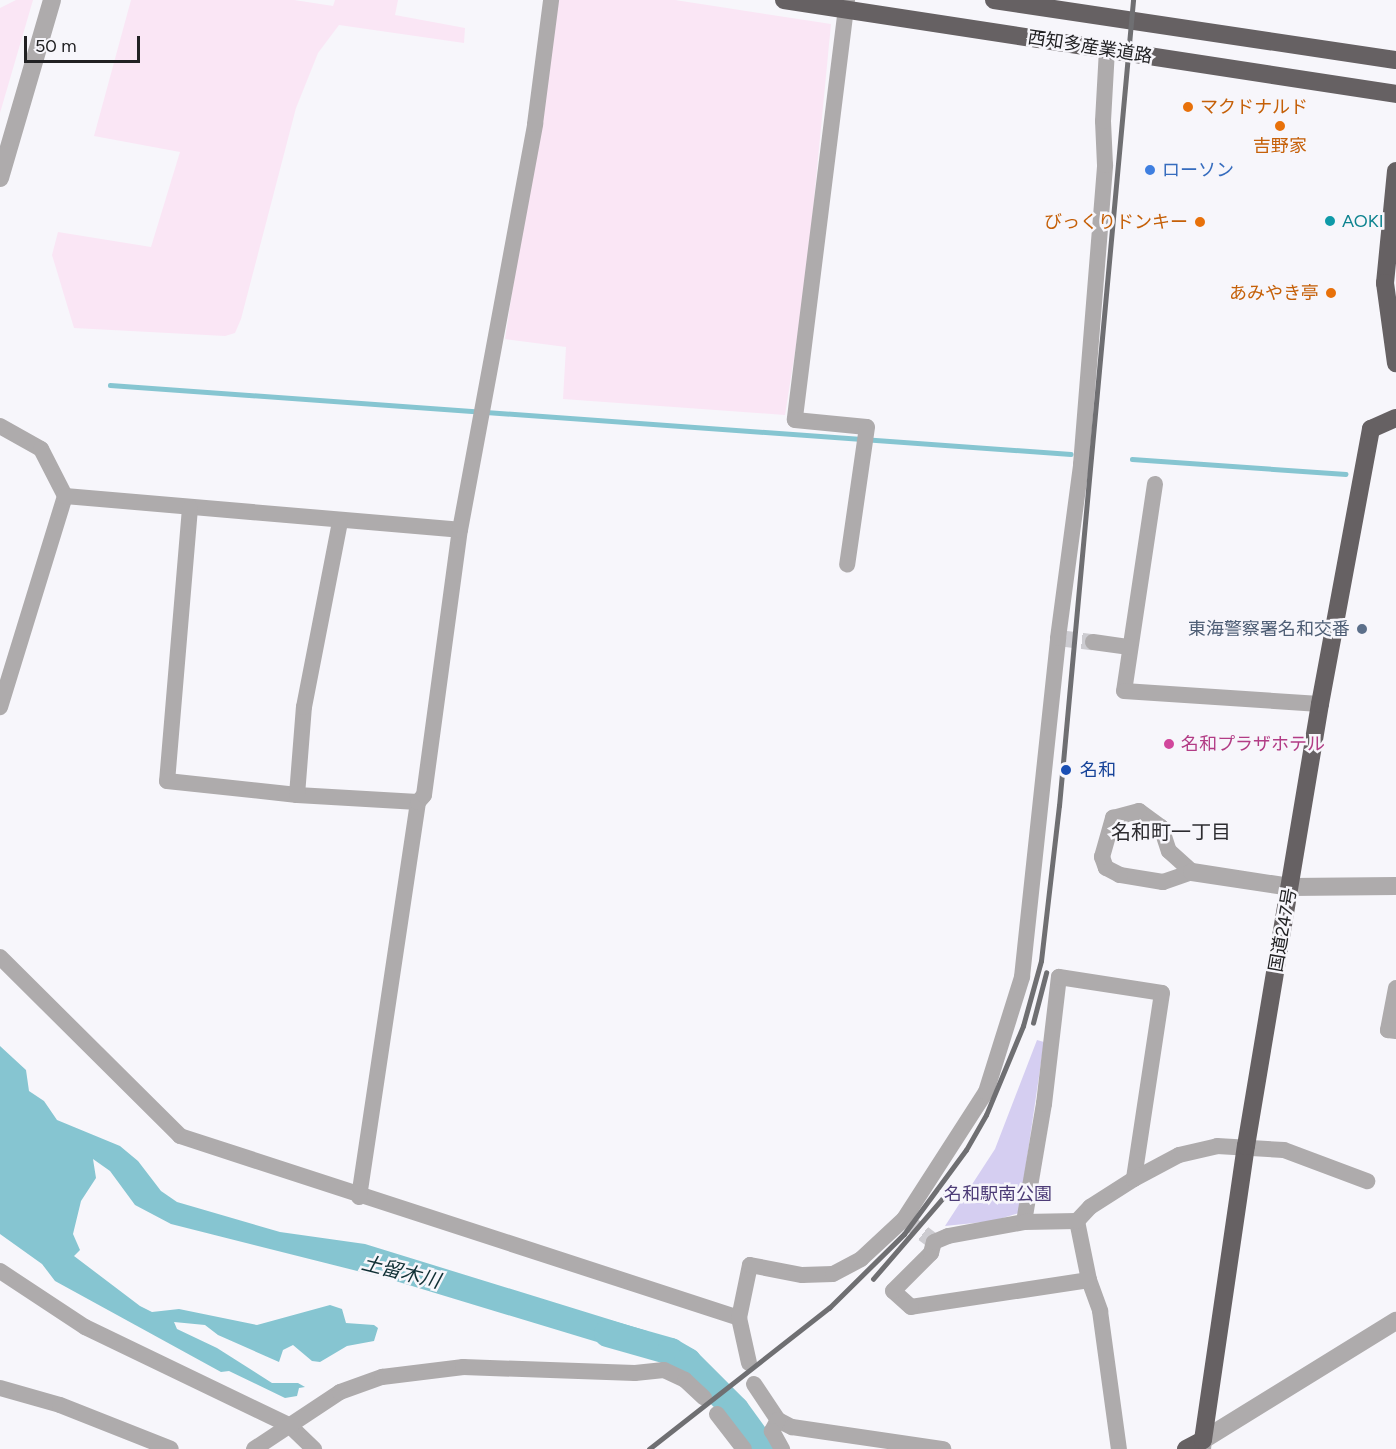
<!DOCTYPE html>
<html>
<head>
<meta charset="utf-8">
<style>
  body { margin:0 }
  #map { position:relative; width:1396px; height:1449px; overflow:hidden; background:#f7f6fb; font-family:Figtree,"Noto Sans JP",sans-serif }
  div>[style] { position:absolute }
  .industrial>* { inset:0; background:#fae6f5 }
  .green>* { inset:0; background:#d5cef1 }
  .water>* { inset:0; background:#86c5d1 }
  .stream>* { height:4.5px; margin:-2.25px; padding:0 2.25px; transform-origin:2.25px; border-radius:2.25px; background:#86c5d1 }
  .river>* { height:27px; margin:-13.5px; padding:0 13.5px; transform-origin:13.5px; border-radius:13.5px; background:#86c5d1 }
  .minor-tunnel>* { height:16px; margin-top:-8px; transform-origin:0; background:repeating-linear-gradient(90deg,#cccbd0 0 16px,transparent 0 24px) }
  .minor>* { height:16px; margin:-8px; padding:0 8px; transform-origin:8px; border-radius:8px; background:#aeabac }
  .tertiary>* { height:18px; margin:-9px; padding:0 9px; transform-origin:9px; border-radius:9px; background:#aeabac }
  .trunk>* { height:18px; margin:-9px; padding:0 9px; transform-origin:9px; border-radius:9px; background:#666163 }
  .rail>* { height:4.5px; margin:-2.25px; padding:0 2.25px; transform-origin:2.25px; border-radius:2.25px; background:#6f6f72 }
  .dots>* { width:16px; height:16px; translate:-50% -50%; box-sizing:border-box; border:3px solid #f7f6fb; border-radius:50% }
  span { translate:-50% -50%; white-space:nowrap; text-align:center; line-height:1.15; -webkit-text-stroke:5px #f7f6fb; paint-order:stroke }
  .street-label { font-size:18px; color:#212123 }
  .food-label { font-size:18px; color:#c56008 }
  .left { translate:0 -50%; text-align:left }
  .right { translate:-100% -50%; text-align:right }
  .shop-label { font-size:18px; color:#366cbe }
  .culture-label { font-size:18px; color:#0d838f }
  .service-label { font-size:18px; color:#4e5e75 }
  .hotel-label { font-size:18px; color:#b23c85 }
  .transit-label { font-size:18px; color:#164399 }
  .park-label { font-size:18px; color:#4d3c77 }
  .neighbourhood-label { font-size:20px; color:#2d2c30 }
  .water-label { font-size:20px; color:#0f2f34; font-style:italic }
  .scale { position:absolute; left:24px; top:36px; width:116px; height:27px; box-sizing:border-box; border:3px solid #212123; border-top:0; padding-left:8px; font-size:18px; line-height:21px; white-space:nowrap; color:#212123; -webkit-text-stroke:4px #f7f6fb; paint-order:stroke }
</style>
</head>
<body>
<div id="map">
  <div class="industrial">
    <i style="clip-path:polygon(16px 0,33px 0,0 113px,0 8px)"></i>
    <i style="clip-path:polygon(131px 0,294px 0,333px 6px,335px 0,398px 0,395px 15px,465px 28px,464px 43px,339px 25px,318px 53px,296px 108px,241px 319px,235px 333px,225px 336px,74px 328px,52px 255px,58px 232px,151px 247px,180px 152px,94px 136px)"></i>
    <i style="clip-path:polygon(556px 0,675px 0,831px 24px,806px 283px,785px 415px,563px 399px,566px 347px,505px 339px)"></i>
  </div>
  <div class="green">
    <i style="clip-path:polygon(1037px 1040px,1044px 1042px,1019px 1213px,993px 1221px,945px 1226px,995px 1149px)"></i>
  </div>
  <div class="water">
    <i style="clip-path:polygon(0 1046px,26px 1070px,29px 1091px,44px 1101px,57px 1120px,120px 1146px,138px 1161px,161px 1191px,177px 1202px,280px 1232px,365px 1244px,647px 1331px,640px 1355px,389px 1279px,171px 1224px,135px 1205px,110px 1171px,93px 1159px,96px 1178px,81px 1201px,73px 1234px,80px 1250px,74px 1256px,140px 1306px,152px 1312px,179px 1309px,257px 1325px,330px 1305px,342px 1309px,346px 1323px,374px 1325px,378px 1328px,374px 1341px,347px 1346px,320px 1362px,312px 1361px,293px 1345px,283px 1350px,279px 1362px,218px 1335px,205px 1325px,174px 1322px,177px 1329px,217px 1348px,272px 1383px,298px 1383px,305px 1387px,299px 1388px,297px 1396px,285px 1398px,229px 1371px,221px 1372px,55px 1281px,42px 1264px,0 1234px)"></i>
  </div>
  <div class="stream">
    <i style="left:110px;top:385px;width:963px;rotate:4.11deg"></i>
    <i style="left:1132px;top:459px;width:214px;rotate:4deg"></i>
  </div>
  <div class="river">
    <i style="left:607px;top:1333px;width:66px;rotate:15.9deg"></i>
    <i style="left:670px;top:1351px;width:20px;rotate:30deg"></i>
    <i style="left:687px;top:1361px;width:68px;rotate:45deg"></i>
    <i style="left:735px;top:1409px;width:49px;rotate:54.1deg"></i>
  </div>
  <div class="minor-tunnel">
    <i style="left:1058px;top:638px;width:35px;rotate:7deg"></i>
    <i style="left:904px;top:1219px;width:38px;rotate:37deg"></i>
  </div>
  <div class="minor">
    <i style="left:847px;top:0;width:423px;rotate:97.1deg"></i>
    <i style="left:795px;top:420px;width:72px;rotate:5.6deg"></i>
    <i style="left:867px;top:427px;width:139px;rotate:98.2deg"></i>
    <i style="left:0;top:426px;width:47px;rotate:29.3deg"></i>
    <i style="left:41px;top:449px;width:53px;rotate:62.9deg"></i>
    <i style="left:65px;top:496px;width:221px;rotate:107.1deg"></i>
    <i style="left:1155px;top:484px;width:209px;rotate:98.5deg"></i>
    <i style="left:1124px;top:691px;width:196px;rotate:3.8deg"></i>
    <i style="left:65px;top:496px;width:396px;rotate:4.9deg"></i>
    <i style="left:190px;top:508px;width:274px;rotate:94.8deg"></i>
    <i style="left:167px;top:781px;width:131px;rotate:6.1deg"></i>
    <i style="left:297px;top:795px;width:121px;rotate:3.3deg"></i>
    <i style="left:1093px;top:642px;width:35px;rotate:8deg"></i>
    <i style="left:297px;top:795px;width:88px;rotate:-85.5deg"></i>
    <i style="left:304px;top:707px;width:189px;rotate:-79deg"></i>
    <i style="left:1139px;top:811px;width:27px;rotate:36deg"></i>
    <i style="left:1161px;top:827px;width:25px;rotate:72deg"></i>
    <i style="left:1169px;top:851px;width:31px;rotate:42deg"></i>
    <i style="left:1192px;top:872px;width:31px;rotate:161deg"></i>
    <i style="left:1163px;top:882px;width:44px;rotate:-170.8deg"></i>
    <i style="left:1120px;top:875px;width:16px;rotate:-153deg"></i>
    <i style="left:1106px;top:868px;width:12px;rotate:-110deg"></i>
    <i style="left:1102px;top:857px;width:41px;rotate:-74.2deg"></i>
    <i style="left:1113px;top:818px;width:27px;rotate:-15deg"></i>
    <i style="left:0;top:957px;width:254px;rotate:44.8deg"></i>
    <i style="left:180px;top:1136px;width:588px;rotate:18.03deg"></i>
    <i style="left:1396px;top:988px;width:43px;rotate:100.8deg"></i>
    <i style="left:1388px;top:1030px;width:8px;rotate:7deg"></i>
    <i style="left:359px;top:1197px;width:399px;rotate:-81.5deg"></i>
    <i style="left:418px;top:802px;width:9px;rotate:-49deg"></i>
    <i style="left:424px;top:795px;width:267px;rotate:-82.3deg"></i>
    <i style="left:460px;top:530px;width:413px;rotate:-79.5deg"></i>
    <i style="left:535px;top:124px;width:125px;rotate:-82.6deg"></i>
    <i style="left:1077px;top:1221px;width:60px;rotate:78.5deg"></i>
    <i style="left:1089px;top:1280px;width:33px;rotate:70deg"></i>
    <i style="left:1100px;top:1311px;width:139px;rotate:82.2deg"></i>
    <i style="left:1024px;top:1222px;width:120px;rotate:-80.4deg"></i>
    <i style="left:1044px;top:1104px;width:128px;rotate:-83.3deg"></i>
    <i style="left:1059px;top:977px;width:104px;rotate:8.8deg"></i>
    <i style="left:1162px;top:993px;width:188px;rotate:98.6deg"></i>
    <i style="left:0;top:1271px;width:102px;rotate:33.4deg"></i>
    <i style="left:85px;top:1327px;width:226px;rotate:25.7deg"></i>
    <i style="left:289px;top:1425px;width:35px;rotate:44deg"></i>
    <i style="left:1089px;top:1280px;width:180px;rotate:171.4deg"></i>
    <i style="left:911px;top:1307px;width:24px;rotate:-138deg"></i>
    <i style="left:893px;top:1291px;width:54px;rotate:-45deg"></i>
    <i style="left:931px;top:1253px;width:11px;rotate:-75deg"></i>
    <i style="left:934px;top:1242px;width:15px;rotate:-23deg"></i>
    <i style="left:948px;top:1236px;width:77px;rotate:-10.4deg"></i>
    <i style="left:1024px;top:1222px;width:53px;rotate:-1.1deg"></i>
    <i style="left:1077px;top:1221px;width:19px;rotate:-47deg"></i>
    <i style="left:1090px;top:1207px;width:52px;rotate:-32.5deg"></i>
    <i style="left:1134px;top:1179px;width:51px;rotate:-28.1deg"></i>
    <i style="left:1179px;top:1155px;width:39px;rotate:-13deg"></i>
    <i style="left:1217px;top:1146px;width:67px;rotate:3.4deg"></i>
    <i style="left:1284px;top:1150px;width:89px;rotate:20.5deg"></i>
    <i style="left:749px;top:1363px;width:46px;rotate:-102.5deg"></i>
    <i style="left:739px;top:1318px;width:54px;rotate:-78.3deg"></i>
    <i style="left:750px;top:1265px;width:53px;rotate:10.9deg"></i>
    <i style="left:802px;top:1275px;width:31px;rotate:-2deg"></i>
    <i style="left:833px;top:1274px;width:32px;rotate:-28deg"></i>
    <i style="left:861px;top:1259px;width:59px;rotate:-42.9deg"></i>
    <i style="left:904px;top:1219px;width:151px;rotate:-57.2deg"></i>
    <i style="left:986px;top:1092px;width:121px;rotate:-72.6deg"></i>
    <i style="left:1022px;top:977px;width:341px;rotate:-83.9deg"></i>
    <i style="left:1058px;top:638px;width:175px;rotate:-82.4deg"></i>
    <i style="left:1081px;top:465px;width:301px;rotate:-85.4deg"></i>
    <i style="left:1105px;top:165px;width:44px;rotate:-92.6deg"></i>
    <i style="left:1103px;top:121px;width:71px;rotate:-86.8deg"></i>
    <i style="left:754px;top:1384px;width:43px;rotate:56.3deg"></i>
    <i style="left:778px;top:1420px;width:16px;rotate:27deg"></i>
    <i style="left:792px;top:1427px;width:153px;rotate:8.3deg"></i>
    <i style="left:0;top:1388px;width:62px;rotate:15.8deg"></i>
    <i style="left:60px;top:1405px;width:119px;rotate:21.6deg"></i>
    <i style="left:717px;top:1414px;width:44px;rotate:52.4deg"></i>
    <i style="left:778px;top:1420px;width:13px;rotate:119deg"></i>
    <i style="left:772px;top:1431px;width:21px;rotate:61deg"></i>
    <i style="left:254px;top:1449px;width:103px;rotate:-33.5deg"></i>
    <i style="left:340px;top:1392px;width:45px;rotate:-19.7deg"></i>
    <i style="left:382px;top:1377px;width:82px;rotate:-7deg"></i>
    <i style="left:463px;top:1367px;width:172px;rotate:2deg"></i>
    <i style="left:635px;top:1373px;width:29px;rotate:-6deg"></i>
    <i style="left:664px;top:1370px;width:23px;rotate:25deg"></i>
    <i style="left:685px;top:1380px;width:26px;rotate:43deg"></i>
  </div>
  <div class="tertiary">
    <i style="left:0;top:178px;width:185px;rotate:-73.7deg"></i>
    <i style="left:1192px;top:872px;width:99px;rotate:8.7deg"></i>
    <i style="left:1290px;top:887px;width:106px;rotate:-0.5deg"></i>
    <i style="left:1202px;top:1449px;width:9px;rotate:-84deg"></i>
    <i style="left:1203px;top:1440px;width:227px;rotate:-31.7deg"></i>
  </div>
  <div class="trunk">
    <i style="left:784px;top:0;width:619px;rotate:8.73deg"></i>
    <i style="left:994px;top:0;width:406px;rotate:8.5deg"></i>
    <i style="left:1396px;top:171px;width:113px;rotate:95.6deg"></i>
    <i style="left:1385px;top:283px;width:81px;rotate:82.2deg"></i>
    <i style="left:1186px;top:1449px;width:19px;rotate:-28deg"></i>
    <i style="left:1203px;top:1440px;width:297px;rotate:-81.7deg"></i>
    <i style="left:1246px;top:1146px;width:448px;rotate:-80.5deg"></i>
    <i style="left:1320px;top:704px;width:280px;rotate:-79.5deg"></i>
    <i style="left:1371px;top:429px;width:27px;rotate:-24deg"></i>
  </div>
  <div class="rail">
    <i style="left:1033px;top:1023px;width:52px;rotate:-75.4deg"></i>
    <i style="left:873px;top:1279px;width:116px;rotate:-49.2deg"></i>
    <i style="left:649px;top:1449px;width:229px;rotate:-38.1deg"></i>
    <i style="left:829px;top:1308px;width:105px;rotate:-44.6deg"></i>
    <i style="left:904px;top:1234px;width:104px;rotate:-53.6deg"></i>
    <i style="left:966px;top:1150px;width:40px;rotate:-60.3deg"></i>
    <i style="left:986px;top:1115px;width:96px;rotate:-67.4deg"></i>
    <i style="left:1023px;top:1026px;width:67px;rotate:-74.5deg"></i>
    <i style="left:1041px;top:961px;width:156px;rotate:-83.4deg"></i>
    <i style="left:1059px;top:806px;width:809px;rotate:-84.75deg"></i>
  </div>
  <div class="dots">
    <i style="left:1188px;top:107px;background:#e8710a"></i>
    <i style="left:1280px;top:126px;background:#e8710a"></i>
    <i style="left:1150px;top:170px;background:#3f7fe0"></i>
    <i style="left:1330px;top:221px;background:#0f9aa8"></i>
    <i style="left:1200px;top:222px;background:#e8710a"></i>
    <i style="left:1331px;top:293px;background:#e8710a"></i>
    <i style="left:1362px;top:629px;background:#5c6f8a"></i>
    <i style="left:1169px;top:744px;background:#d1479c"></i>
    <i style="left:1066px;top:770px;background:#1a4fb4"></i>
  </div>
  <div class="street-label">
    <span style="left:1090px;top:47px;rotate:9deg">西知多産業道路</span>
    <span style="left:1283px;top:930px;rotate:-80deg">国道247号</span>
  </div>
  <div class="food-label">
    <span class="left" style="left:1200px;top:107px">マクドナルド</span>
    <span style="left:1280px;top:146px">吉野家</span>
    <span class="right" style="left:1188px;top:222px">びっくりドンキー</span>
    <span class="right" style="left:1319px;top:293px">あみやき亭</span>
  </div>
  <div class="shop-label">
    <span class="left" style="left:1162px;top:170px">ローソン</span>
  </div>
  <div class="culture-label">
    <span class="left" style="left:1342px;top:221px">AOKI</span>
  </div>
  <div class="service-label">
    <span class="right" style="left:1350px;top:629px">東海警察署名和交番</span>
  </div>
  <div class="hotel-label">
    <span class="left" style="left:1181px;top:744px">名和プラザホテル</span>
  </div>
  <div class="transit-label">
    <span class="left" style="left:1080px;top:770px">名和</span>
  </div>
  <div class="park-label">
    <span style="left:998px;top:1194px">名和駅南公園</span>
  </div>
  <div class="neighbourhood-label">
    <span style="left:1171px;top:832px">名和町一丁目</span>
  </div>
  <div class="water-label">
    <span style="left:401px;top:1272px;rotate:14deg">土留木川</span>
  </div>
  <div class="scale">50 m</div>
</div>
</body>
</html>
